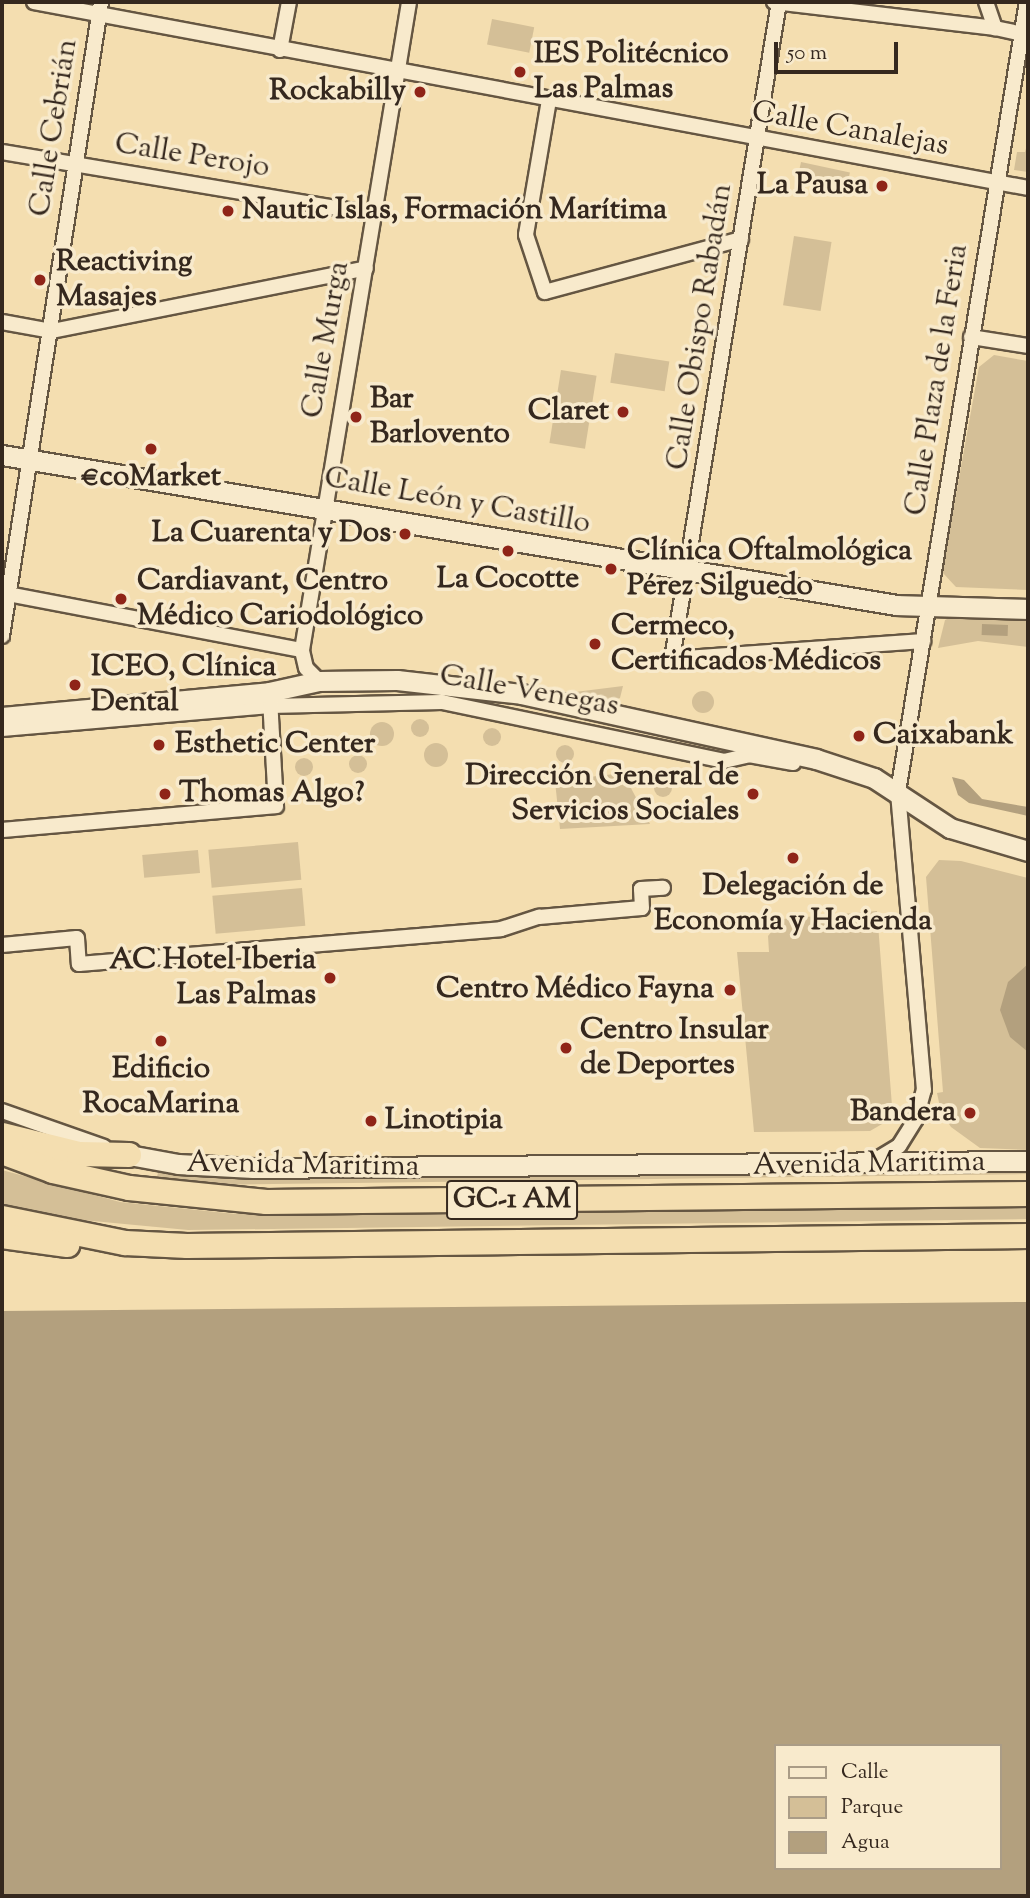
<!DOCTYPE html>
<html>
<head>
<meta charset="utf-8">
<style>
  body { margin:0 }
  #map { position:relative; width:1030px; height:1898px; overflow:hidden; background:#f4deb0; font-family:"Sorts Mill Goudy",serif }
  div>[style] { position:absolute }
  .green>* { inset:0; background:#d4bf97; transform-origin:0 0 }
  .round { border-radius:50% }
  .water>* { inset:0; background:#b3a07e; transform-origin:0 0 }
  .roads { filter:drop-shadow(2px 0 #655642) drop-shadow(-2px 0 #655642) drop-shadow(0 2px #655642) drop-shadow(0 -2px #655642) }
  .street>* { height:14px; margin:-7px; padding:0 7px; transform-origin:7px; border-radius:7px; background:#f8eacc }
  .secondary>* { height:19px; margin:-9.5px; padding:0 9.5px; transform-origin:9.5px; border-radius:9.5px; background:#f8eacc }
  .highway>* { height:24px; margin:-12px; padding:0 12px; transform-origin:12px; border-radius:12px; background:#f4deb0 }
  .dots>* { width:19px; height:19px; translate:-50% -50%; box-sizing:border-box; border:4px solid #f8eacc; border-radius:50% }
  span { translate:-50% -50%; white-space:nowrap; text-align:center; line-height:1.15; -webkit-text-stroke:7px #f8eacc; paint-order:stroke }
  .shield-label span { padding:2px 5px; background:#f8eacc; border:2px solid; border-radius:5px; -webkit-text-stroke-width:0 }
  .shield-label { font-size:28px; color:#35281e; font-weight:700 }
  .poi-label { font-size:30px; color:#35281e; font-weight:700 }
  .left { translate:0 -50%; text-align:left }
  .right { translate:-100% -50%; text-align:right }
  .street-label { font-size:30px; color:#35281e }
  .frame { position:absolute; inset:0; border:4px solid #35281e; pointer-events:none }
  .legend { position:absolute; left:774px; top:1744px; width:228px; height:126px; box-sizing:border-box; background:#f8eacc; border:2px solid #aa9c86; margin:0; padding:9px 12px; list-style:none; font-size:21px; color:#35281e }
  .legend li { display:flex; align-items:center; gap:14px; height:35px }
  .legend b { width:35px; border:2px solid #aa9c86 }
  .scale { position:absolute; left:774px; top:42px; width:124px; height:32px; box-sizing:border-box; border:4px solid #35281e; border-top:0; padding-left:9px; font-size:21px; line-height:24px; white-space:nowrap; color:#35281e; -webkit-text-stroke:5px #f8eacc; paint-order:stroke }
</style>
</head>
<body>
<div id="map">
  <div class="green">
    <i style="left:492px;top:19px;width:43px;height:26px;rotate:11deg"></i>
    <i style="clip-path:polygon(1028px 141px,1028px 172px,1014px 170px,1017px 152px,1025px 152px)"></i>
    <i style="left:801px;top:162px;width:50px;height:19px;rotate:12deg"></i>
    <i style="left:794px;top:236px;width:38px;height:70px;rotate:9deg"></i>
    <i style="left:615px;top:353px;width:55px;height:30px;rotate:9deg"></i>
    <i style="clip-path:polygon(994px 355px,1028px 361px,1028px 590px,956px 587px,942px 572px,979px 367px)"></i>
    <i style="left:561px;top:370px;width:36px;height:74px;rotate:9deg"></i>
    <i style="clip-path:polygon(951px 617px,1028px 620px,1028px 647px,978px 641px,938px 648px,945px 620px)"></i>
    <i style="clip-path:polygon(623px 686px,620px 698px,613px 702px,567px 693px)"></i>
    <i class="round" style="left:692px;top:691px;width:22px;height:22px"></i>
    <i class="round" style="left:411px;top:719px;width:18px;height:18px"></i>
    <i class="round" style="left:370px;top:722px;width:24px;height:24px"></i>
    <i class="round" style="left:483px;top:728px;width:18px;height:18px"></i>
    <i class="round" style="left:424px;top:743px;width:24px;height:24px"></i>
    <i class="round" style="left:556px;top:745px;width:18px;height:18px"></i>
    <i class="round" style="left:349px;top:755px;width:18px;height:18px"></i>
    <i class="round" style="left:295px;top:758px;width:18px;height:18px"></i>
    <i class="round" style="left:683px;top:770px;width:18px;height:18px"></i>
    <i style="clip-path:polygon(623px 773px,650px 824px,560px 829px,555px 781px)"></i>
    <i class="round" style="left:654px;top:779px;width:18px;height:18px"></i>
    <i style="left:298px;top:842px;width:38px;height:90px;rotate:85deg"></i>
    <i style="left:198px;top:850px;width:23px;height:56px;rotate:85deg"></i>
    <i style="clip-path:polygon(939px 860px,961px 861px,1028px 878px,1028px 1150px,980px 1148px,951px 1127px,941px 1112px,937px 1093px,943px 1092px,926px 877px)"></i>
    <i style="left:302px;top:888px;width:38px;height:90px;rotate:85deg"></i>
    <i style="clip-path:polygon(877px 911px,892px 1106px,889px 1120px,870px 1131px,754px 1132px,737px 952px,769px 952px,768px 936px,782px 919px)"></i>
    <i style="clip-path:polygon(1028px 1167px,1028px 1174px,201px 1185px,156px 1180px,158px 1173px)"></i>
    <i style="clip-path:polygon(2px 1170px,120px 1202px,236px 1214px,1028px 1207px,1028px 1219px,188px 1230px,61px 1218px,2px 1205px)"></i>
  </div>
  <div class="water">
    <i style="left:982px;top:624px;width:26px;height:11px;rotate:2deg"></i>
    <i style="clip-path:polygon(952px 777px,964px 780px,982px 799px,1028px 807px,1028px 816px,969px 803px,958px 795px)"></i>
    <i style="clip-path:polygon(1028px 964px,1028px 1052px,1010px 1037px,1000px 1010px,1008px 982px)"></i>
    <i style="clip-path:polygon(evenodd,1028px 1302px,1028px 1896px,2px 1896px,2px 1311px,1028px 1302px,776px 1746px,1000px 1746px,1000px 1868px,776px 1868px,776px 1746px)"></i>
  </div>
  <div class="roads">
    <div class="street">
      <i style="left:34px;top:2px;width:1011px;rotate:10.6deg"></i>
      <i style="left:774px;top:2px;width:223px;rotate:6.7deg"></i>
      <i style="left:779px;top:2px;width:666px;rotate:99.25deg"></i>
      <i style="left:672px;top:659px;width:252px;rotate:-4.1deg"></i>
      <i style="left:986px;top:2px;width:28px;rotate:71deg"></i>
      <i style="left:995px;top:28px;width:34px;rotate:12deg"></i>
      <i style="left:280px;top:50px;width:49px;rotate:-79.4deg"></i>
      <i style="left:549px;top:100px;width:137px;rotate:99.7deg"></i>
      <i style="left:526px;top:235px;width:60px;rotate:71.6deg"></i>
      <i style="left:545px;top:292px;width:203px;rotate:-15.1deg"></i>
      <i style="left:2px;top:152px;width:376px;rotate:9.5deg"></i>
      <i style="left:2px;top:322px;width:51px;rotate:10.2deg"></i>
      <i style="left:52px;top:331px;width:320px;rotate:-11.3deg"></i>
      <i style="left:971px;top:337px;width:58px;rotate:9deg"></i>
      <i style="left:2px;top:593px;width:305px;rotate:10.8deg"></i>
      <i style="left:2px;top:636px;width:642px;rotate:-81.12deg"></i>
      <i style="left:319px;top:681px;width:18px;rotate:-135deg"></i>
      <i style="left:306px;top:668px;width:18px;rotate:-103deg"></i>
      <i style="left:302px;top:650px;width:657px;rotate:-80.62deg"></i>
      <i style="left:2px;top:729px;width:269px;rotate:-4.9deg"></i>
      <i style="left:270px;top:706px;width:172px;rotate:-1.3deg"></i>
      <i style="left:442px;top:702px;width:288px;rotate:11.8deg"></i>
      <i style="left:724px;top:761px;width:26px;rotate:-13deg"></i>
      <i style="left:749px;top:755px;width:45px;rotate:10.3deg"></i>
      <i style="left:2px;top:830px;width:275px;rotate:-5deg"></i>
      <i style="left:276px;top:806px;width:109px;rotate:-93.2deg"></i>
      <i style="left:2px;top:945px;width:75px;rotate:-5.3deg"></i>
      <i style="left:77px;top:938px;width:26px;rotate:86deg"></i>
      <i style="left:79px;top:964px;width:423px;rotate:-4.7deg"></i>
      <i style="left:501px;top:929px;width:40px;rotate:-18deg"></i>
      <i style="left:539px;top:917px;width:103px;rotate:-5deg"></i>
      <i style="left:642px;top:908px;width:19px;rotate:-93deg"></i>
      <i style="left:641px;top:889px;width:22px;rotate:-3deg"></i>
      <i style="left:2px;top:1111px;width:108px;rotate:19.4deg"></i>
      <i style="left:874px;top:1161px;width:29px;rotate:-31deg"></i>
      <i style="left:899px;top:1146px;width:32px;rotate:-58deg"></i>
      <i style="left:916px;top:1119px;width:30px;rotate:-75deg"></i>
      <i style="left:924px;top:1090px;width:299px;rotate:-95deg"></i>
      <i style="left:898px;top:792px;width:800px;rotate:-80.73deg"></i>
    </div>
    <div class="secondary">
      <i style="left:2px;top:455px;width:906px;rotate:9.52deg"></i>
      <i style="left:896px;top:605px;width:132px;rotate:1.7deg"></i>
      <i style="left:2px;top:717px;width:268px;rotate:-5.3deg"></i>
      <i style="left:269px;top:692px;width:51px;rotate:-12.4deg"></i>
      <i style="left:319px;top:681px;width:78px;rotate:-0.7deg"></i>
      <i style="left:397px;top:680px;width:125px;rotate:6.4deg"></i>
      <i style="left:521px;top:694px;width:302px;rotate:12.4deg"></i>
      <i style="left:816px;top:759px;width:61px;rotate:18.1deg"></i>
      <i style="left:874px;top:778px;width:91px;rotate:33.3deg"></i>
      <i style="left:950px;top:828px;width:81px;rotate:16.4deg"></i>
      <i style="left:129px;top:1155px;width:50px;rotate:10.4deg"></i>
      <i style="left:178px;top:1164px;width:75px;rotate:3.1deg"></i>
      <i style="left:253px;top:1168px;width:775px;rotate:-0.52deg"></i>
    </div>
    <div class="highway">
      <i style="left:2px;top:1135px;width:79px;rotate:13.9deg"></i>
      <i style="left:79px;top:1154px;width:50px;rotate:1.1deg"></i>
      <i style="left:2px;top:1152px;width:54px;rotate:20.4deg"></i>
      <i style="left:53px;top:1171px;width:78px;rotate:12.6deg"></i>
      <i style="left:129px;top:1188px;width:138px;rotate:5.8deg"></i>
      <i style="left:266px;top:1202px;width:762px;rotate:-0.6deg"></i>
      <i style="left:2px;top:1218px;width:126px;rotate:11.5deg"></i>
      <i style="left:125px;top:1243px;width:62px;rotate:2.8deg"></i>
      <i style="left:187px;top:1246px;width:841px;rotate:-0.68deg"></i>
      <i style="left:2px;top:1236px;width:66px;rotate:7.9deg"></i>
    </div>
  </div>
  <div class="dots">
    <i style="left:520px;top:72px;background:#8f2418"></i>
    <i style="left:420px;top:92px;background:#8f2418"></i>
    <i style="left:882px;top:186px;background:#8f2418"></i>
    <i style="left:228px;top:211px;background:#8f2418"></i>
    <i style="left:40px;top:280px;background:#8f2418"></i>
    <i style="left:623px;top:412px;background:#8f2418"></i>
    <i style="left:356px;top:417px;background:#8f2418"></i>
    <i style="left:151px;top:449px;background:#8f2418"></i>
    <i style="left:405px;top:534px;background:#8f2418"></i>
    <i style="left:508px;top:551px;background:#8f2418"></i>
    <i style="left:611px;top:569px;background:#8f2418"></i>
    <i style="left:121px;top:599px;background:#8f2418"></i>
    <i style="left:595px;top:644px;background:#8f2418"></i>
    <i style="left:75px;top:685px;background:#8f2418"></i>
    <i style="left:859px;top:736px;background:#8f2418"></i>
    <i style="left:159px;top:745px;background:#8f2418"></i>
    <i style="left:165px;top:794px;background:#8f2418"></i>
    <i style="left:753px;top:794px;background:#8f2418"></i>
    <i style="left:793px;top:858px;background:#8f2418"></i>
    <i style="left:330px;top:978px;background:#8f2418"></i>
    <i style="left:730px;top:990px;background:#8f2418"></i>
    <i style="left:161px;top:1041px;background:#8f2418"></i>
    <i style="left:566px;top:1048px;background:#8f2418"></i>
    <i style="left:970px;top:1113px;background:#8f2418"></i>
    <i style="left:371px;top:1121px;background:#8f2418"></i>
  </div>
  <div class="shield-label">
    <span style="left:512px;top:1200px">GC-1 AM</span>
  </div>
  <div class="poi-label">
    <span class="left" style="left:534px;top:72px">IES Politécnico<br>Las Palmas</span>
    <span class="right" style="left:406px;top:92px">Rockabilly</span>
    <span class="right" style="left:868px;top:186px">La Pausa</span>
    <span class="left" style="left:242px;top:211px">Nautic Islas, Formación Marítima</span>
    <span class="left" style="left:56px;top:280px">Reactiving<br>Masajes</span>
    <span class="left" style="left:370px;top:417px">Bar<br>Barlovento</span>
    <span class="right" style="left:609px;top:412px">Claret</span>
    <span style="left:151px;top:478px">€coMarket</span>
    <span class="right" style="left:391px;top:534px">La Cuarenta y Dos</span>
    <span class="left" style="left:627px;top:569px">Clínica Oftalmológica<br>Pérez Silguedo</span>
    <span style="left:508px;top:580px">La Cocotte</span>
    <span class="left" style="left:137px;top:599px">Cardiavant, Centro<br>Médico Cariodológico</span>
    <span class="left" style="left:611px;top:644px">Cermeco,<br>Certificados Médicos</span>
    <span class="left" style="left:91px;top:685px">ICEO, Clínica<br>Dental</span>
    <span class="left" style="left:873px;top:736px">Caixabank</span>
    <span class="left" style="left:175px;top:745px">Esthetic Center</span>
    <span class="right" style="left:739px;top:794px">Dirección General de<br>Servicios Sociales</span>
    <span class="left" style="left:179px;top:794px">Thomas Algo?</span>
    <span style="left:793px;top:904px">Delegación de<br>Economía y Hacienda</span>
    <span class="right" style="left:316px;top:978px">AC Hotel Iberia<br>Las Palmas</span>
    <span class="right" style="left:714px;top:990px">Centro Médico Fayna</span>
    <span class="left" style="left:580px;top:1048px">Centro Insular<br>de Deportes</span>
    <span style="left:161px;top:1087px">Edificio<br>RocaMarina</span>
    <span class="right" style="left:956px;top:1113px">Bandera</span>
    <span class="left" style="left:385px;top:1121px">Linotipia</span>
  </div>
  <div class="street-label">
    <span style="left:55px;top:128px;rotate:-81deg">Calle Cebrián</span>
    <span style="left:850px;top:130px;rotate:10deg">Calle Canalejas</span>
    <span style="left:192px;top:157px;rotate:9deg">Calle Perojo</span>
    <span style="left:701px;top:327px;rotate:-81deg">Calle Obispo Rabadán</span>
    <span style="left:327px;top:340px;rotate:-80deg">Calle Murga</span>
    <span style="left:938px;top:380px;rotate:-81deg">Calle Plaza de la Feria</span>
    <span style="left:457px;top:502px;rotate:10deg">Calle León y Castillo</span>
    <span style="left:529px;top:692px;rotate:10deg">Calle Venegas</span>
    <span style="left:869px;top:1165px;rotate:-1deg">Avenida Maritima</span>
    <span style="left:303px;top:1166px;rotate:1deg">Avenida Maritima</span>
  </div>
  <div class="frame"></div>
  <ul class="legend">
  <li><b style="height:9px;background:#f8eacc"></b>Calle</li>
  <li><b style="height:19px;background:#d4bf97"></b>Parque</li>
  <li><b style="height:19px;background:#b3a07e"></b>Agua</li>
  </ul>
  <div class="scale">50 m</div>
</div>
</body>
</html>
